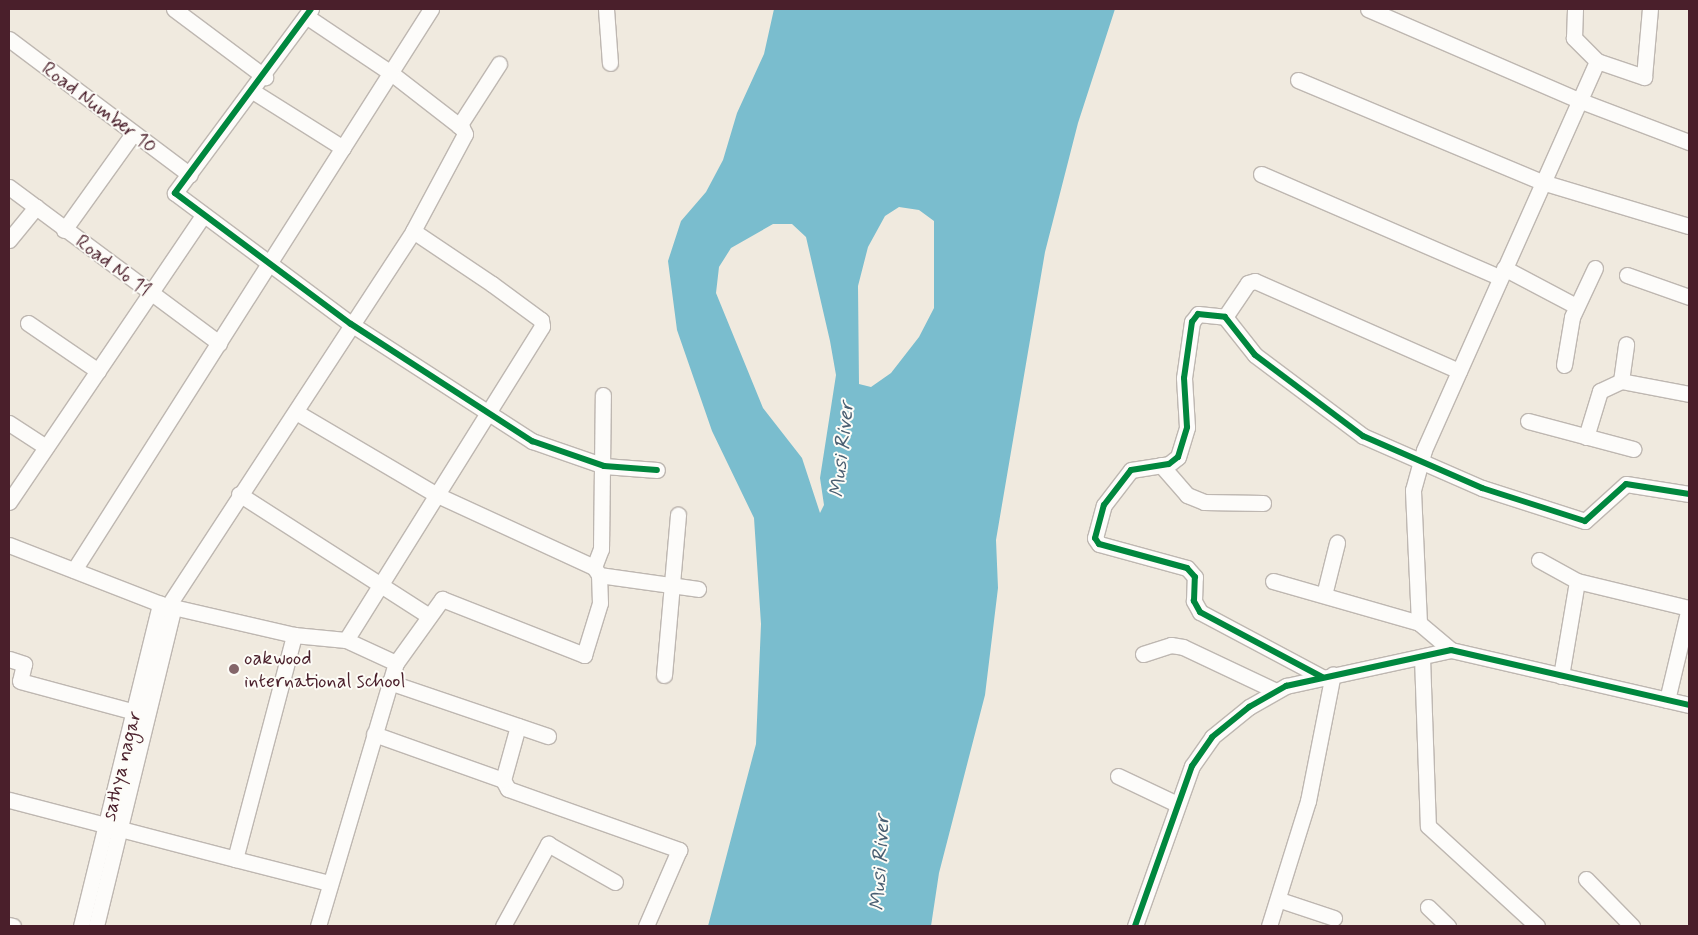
<!DOCTYPE html>
<html>
<head>
<meta charset="utf-8">
<style>
  body { margin:0 }
  #map { position:relative; width:1698px; height:935px; overflow:hidden; background:#f0eadf; font-family:Mynerve,sans-serif }
  div>[style] { position:absolute }
  .water>* { inset:0; background:#7abdce }
  .roads { filter:drop-shadow(1px 0 #beb7b1) drop-shadow(-1px 0 #beb7b1) drop-shadow(0 1px #beb7b1) drop-shadow(0 -1px #beb7b1) }
  .street>* { height:15px; margin:-7.5px; padding:0 7.5px; transform-origin:7.5px; border-radius:7.5px; background:#fdfcfa }
  .cycleway>* { height:6px; margin:-3px; padding:0 3px; transform-origin:3px; border-radius:3px; background:#00873e }
  .dots>* { width:14px; height:14px; translate:-50% -50%; box-sizing:border-box; border:2px solid #fdfcf7; border-radius:50% }
  span { translate:-50% -50%; white-space:nowrap; text-align:center; line-height:1.15; -webkit-text-stroke:4px #fdfcf7; paint-order:stroke }
  .street-label { font-size:20px; color:#4a1f2b }
  .poi-label { font-size:20px; color:#4a1f2b }
  .left { translate:0 -50%; text-align:left }
  .water-label { font-size:21px; color:#495e71; font-style:italic }
  .frame { position:absolute; inset:0; border:10px solid #4a1f2b; pointer-events:none }
</style>
</head>
<body>
<div id="map">
  <div class="water">
    <i style="clip-path:polygon(evenodd,774px 9px,1115px 9px,1078px 123px,1045px 252px,996px 540px,998px 588px,985px 695px,939px 873px,931px 926px,708px 926px,756px 744px,761px 624px,754px 518px,712px 431px,677px 330px,668px 261px,681px 221px,706px 192px,723px 160px,737px 113px,764px 54px,774px 9px,899px 207px,919px 210px,934px 221px,934px 308px,919px 337px,891px 373px,871px 387px,859px 384px,858px 286px,868px 247px,885px 216px,899px 207px,774px 9px,773px 224px,792px 224px,806px 237px,830px 341px,836px 375px,820px 478px,824px 505px,820px 513px,802px 458px,763px 408px,716px 293px,719px 267px,731px 248px,773px 224px)"></i>
  </div>
  <div class="roads">
    <div class="street">
      <i style="left:174px;top:9px;width:114px;rotate:36.8deg"></i>
      <i style="left:311px;top:9px;width:229px;rotate:126.5deg"></i>
      <i style="left:175px;top:193px;width:219px;rotate:36.7deg"></i>
      <i style="left:351px;top:324px;width:216px;rotate:32.9deg"></i>
      <i style="left:532px;top:441px;width:76px;rotate:19.1deg"></i>
      <i style="left:604px;top:466px;width:53px;rotate:4.3deg"></i>
      <i style="left:606px;top:9px;width:54px;rotate:85.8deg"></i>
      <i style="left:1368px;top:9px;width:232px;rotate:23.4deg"></i>
      <i style="left:1581px;top:101px;width:116px;rotate:20.8deg"></i>
      <i style="left:9px;top:39px;width:226px;rotate:36.9deg"></i>
      <i style="left:1597px;top:61px;width:50px;rotate:18.8deg"></i>
      <i style="left:1644px;top:77px;width:68px;rotate:-85deg"></i>
      <i style="left:1298px;top:80px;width:264px;rotate:22.7deg"></i>
      <i style="left:1542px;top:182px;width:153px;rotate:16.7deg"></i>
      <i style="left:254px;top:92px;width:105px;rotate:32.2deg"></i>
      <i style="left:459px;top:126px;width:74px;rotate:-57.2deg"></i>
      <i style="left:1261px;top:174px;width:259px;rotate:23.4deg"></i>
      <i style="left:9px;top:187px;width:262px;rotate:36.6deg"></i>
      <i style="left:64px;top:230px;width:117px;rotate:-54.4deg"></i>
      <i style="left:9px;top:240px;width:43px;rotate:-50.7deg"></i>
      <i style="left:1504px;top:268px;width:81px;rotate:27.8deg"></i>
      <i style="left:1627px;top:275px;width:66px;rotate:19.5deg"></i>
      <i style="left:1225px;top:317px;width:41px;rotate:-55.9deg"></i>
      <i style="left:1248px;top:283px;width:7px;rotate:-16deg"></i>
      <i style="left:1255px;top:281px;width:223px;rotate:23.8deg"></i>
      <i style="left:28px;top:323px;width:85px;rotate:34.4deg"></i>
      <i style="left:1564px;top:365px;width:49px;rotate:-80.5deg"></i>
      <i style="left:1572px;top:317px;width:54px;rotate:-64.9deg"></i>
      <i style="left:1621px;top:381px;width:69px;rotate:10.8deg"></i>
      <i style="left:296px;top:412px;width:161px;rotate:30.5deg"></i>
      <i style="left:435px;top:494px;width:175px;rotate:24.7deg"></i>
      <i style="left:594px;top:567px;width:9px;rotate:58deg"></i>
      <i style="left:599px;top:575px;width:100px;rotate:8deg"></i>
      <i style="left:1528px;top:421px;width:109px;rotate:14.9deg"></i>
      <i style="left:9px;top:423px;width:44px;rotate:33deg"></i>
      <i style="left:1586px;top:437px;width:48px;rotate:-73.1deg"></i>
      <i style="left:1600px;top:391px;width:23px;rotate:-25deg"></i>
      <i style="left:1621px;top:381px;width:37px;rotate:-82deg"></i>
      <i style="left:1161px;top:465px;width:40px;rotate:49deg"></i>
      <i style="left:1187px;top:495px;width:18px;rotate:22deg"></i>
      <i style="left:1204px;top:502px;width:59px;rotate:1deg"></i>
      <i style="left:239px;top:494px;width:226px;rotate:32.7deg"></i>
      <i style="left:9px;top:502px;width:346px;rotate:-55.9deg"></i>
      <i style="left:9px;top:545px;width:162px;rotate:21.3deg"></i>
      <i style="left:160px;top:604px;width:138px;rotate:13deg"></i>
      <i style="left:294px;top:635px;width:52px;rotate:5.5deg"></i>
      <i style="left:346px;top:640px;width:55px;rotate:24.7deg"></i>
      <i style="left:1539px;top:560px;width:43px;rotate:28.9deg"></i>
      <i style="left:1577px;top:581px;width:115px;rotate:13.6deg"></i>
      <i style="left:594px;top:567px;width:19px;rotate:-69deg"></i>
      <i style="left:601px;top:549px;width:154px;rotate:-89.3deg"></i>
      <i style="left:74px;top:570px;width:665px;rotate:-57.53deg"></i>
      <i style="left:1273px;top:581px;width:152px;rotate:16deg"></i>
      <i style="left:1324px;top:595px;width:54px;rotate:-76deg"></i>
      <i style="left:168px;top:606px;width:448px;rotate:-56.8deg"></i>
      <i style="left:413px;top:231px;width:110px;rotate:-61.8deg"></i>
      <i style="left:465px;top:134px;width:7px;rotate:-117deg"></i>
      <i style="left:462px;top:128px;width:90px;rotate:-142.2deg"></i>
      <i style="left:391px;top:73px;width:102px;rotate:-146.2deg"></i>
      <i style="left:346px;top:640px;width:370px;rotate:-58deg"></i>
      <i style="left:542px;top:326px;width:6px;rotate:-99deg"></i>
      <i style="left:541px;top:320px;width:61px;rotate:-143.7deg"></i>
      <i style="left:492px;top:284px;width:95px;rotate:-146.1deg"></i>
      <i style="left:1451px;top:650px;width:42px;rotate:-139.8deg"></i>
      <i style="left:1419px;top:623px;width:133px;rotate:-92.6deg"></i>
      <i style="left:1413px;top:490px;width:41px;rotate:-74.6deg"></i>
      <i style="left:1424px;top:450px;width:426px;rotate:-66deg"></i>
      <i style="left:1597px;top:61px;width:33px;rotate:-135deg"></i>
      <i style="left:1574px;top:38px;width:29px;rotate:-88deg"></i>
      <i style="left:1143px;top:654px;width:29px;rotate:-18deg"></i>
      <i style="left:1171px;top:645px;width:12px;rotate:9deg"></i>
      <i style="left:1183px;top:647px;width:103px;rotate:25.3deg"></i>
      <i style="left:1422px;top:657px;width:169px;rotate:88deg"></i>
      <i style="left:1428px;top:826px;width:148px;rotate:42.5deg"></i>
      <i style="left:9px;top:659px;width:16px;rotate:18deg"></i>
      <i style="left:24px;top:664px;width:17px;rotate:103deg"></i>
      <i style="left:20px;top:681px;width:119px;rotate:15.1deg"></i>
      <i style="left:664px;top:675px;width:161px;rotate:-85deg"></i>
      <i style="left:1561px;top:676px;width:96px;rotate:-80.4deg"></i>
      <i style="left:1322px;top:677px;width:138px;rotate:-152deg"></i>
      <i style="left:1200px;top:612px;width:13px;rotate:-119deg"></i>
      <i style="left:1194px;top:601px;width:24px;rotate:-88deg"></i>
      <i style="left:1195px;top:577px;width:12px;rotate:-132deg"></i>
      <i style="left:1187px;top:568px;width:91px;rotate:-164.7deg"></i>
      <i style="left:1099px;top:544px;width:7px;rotate:-124deg"></i>
      <i style="left:1095px;top:538px;width:34px;rotate:-75deg"></i>
      <i style="left:1104px;top:505px;width:44px;rotate:-52.4deg"></i>
      <i style="left:1131px;top:470px;width:38px;rotate:-9deg"></i>
      <i style="left:1169px;top:464px;width:11px;rotate:-38deg"></i>
      <i style="left:1178px;top:457px;width:31px;rotate:-73deg"></i>
      <i style="left:1187px;top:427px;width:49px;rotate:-93.5deg"></i>
      <i style="left:1184px;top:378px;width:57px;rotate:-81.9deg"></i>
      <i style="left:1192px;top:322px;width:10px;rotate:-53deg"></i>
      <i style="left:1198px;top:314px;width:27px;rotate:6deg"></i>
      <i style="left:1225px;top:317px;width:48px;rotate:51.7deg"></i>
      <i style="left:1255px;top:355px;width:135px;rotate:36.9deg"></i>
      <i style="left:1363px;top:436px;width:130px;rotate:23.6deg"></i>
      <i style="left:1482px;top:488px;width:108px;rotate:17.8deg"></i>
      <i style="left:1585px;top:521px;width:55px;rotate:-42.1deg"></i>
      <i style="left:1626px;top:484px;width:64px;rotate:9deg"></i>
      <i style="left:389px;top:682px;width:168px;rotate:18.8deg"></i>
      <i style="left:1667px;top:700px;width:95px;rotate:-76.6deg"></i>
      <i style="left:518px;top:726px;width:56px;rotate:105.5deg"></i>
      <i style="left:503px;top:780px;width:10px;rotate:61deg"></i>
      <i style="left:508px;top:789px;width:182px;rotate:19.6deg"></i>
      <i style="left:679px;top:850px;width:83px;rotate:113.5deg"></i>
      <i style="left:374px;top:734px;width:137px;rotate:19.6deg"></i>
      <i style="left:1118px;top:776px;width:65px;rotate:25.4deg"></i>
      <i style="left:9px;top:800px;width:234px;rotate:14.6deg"></i>
      <i style="left:235px;top:859px;width:232px;rotate:-75.2deg"></i>
      <i style="left:235px;top:859px;width:97px;rotate:14.3deg"></i>
      <i style="left:1586px;top:879px;width:66px;rotate:45.6deg"></i>
      <i style="left:1280px;top:900px;width:57px;rotate:18.4deg"></i>
      <i style="left:1428px;top:907px;width:28px;rotate:44deg"></i>
      <i style="left:9px;top:925px;width:4px;rotate:14deg"></i>
      <i style="left:81px;top:926px;width:332px;rotate:-76.2deg"></i>
      <i style="left:96px;top:926px;width:328px;rotate:-76.3deg"></i>
      <i style="left:318px;top:926px;width:274px;rotate:-73.5deg"></i>
      <i style="left:396px;top:663px;width:79px;rotate:-54.3deg"></i>
      <i style="left:442px;top:599px;width:153px;rotate:21.5deg"></i>
      <i style="left:584px;top:655px;width:54px;rotate:-72.9deg"></i>
      <i style="left:600px;top:603px;width:28px;rotate:-92deg"></i>
      <i style="left:503px;top:926px;width:94px;rotate:-61.2deg"></i>
      <i style="left:548px;top:844px;width:77px;rotate:29.6deg"></i>
      <i style="left:1135px;top:926px;width:170px;rotate:-70.4deg"></i>
      <i style="left:1192px;top:766px;width:35px;rotate:-55deg"></i>
      <i style="left:1212px;top:737px;width:48px;rotate:-39deg"></i>
      <i style="left:1249px;top:707px;width:43px;rotate:-29.6deg"></i>
      <i style="left:1286px;top:686px;width:169px;rotate:-12.3deg"></i>
      <i style="left:1451px;top:650px;width:244px;rotate:13deg"></i>
      <i style="left:1269px;top:926px;width:131px;rotate:-72.7deg"></i>
      <i style="left:1308px;top:801px;width:129px;rotate:-78.9deg"></i>
    </div>
  </div>
  <div class="cycleway">
    <i style="left:311px;top:9px;width:229px;rotate:126.5deg"></i>
    <i style="left:175px;top:193px;width:219px;rotate:36.7deg"></i>
    <i style="left:351px;top:324px;width:216px;rotate:32.9deg"></i>
    <i style="left:532px;top:441px;width:76px;rotate:19.1deg"></i>
    <i style="left:604px;top:466px;width:53px;rotate:4.3deg"></i>
    <i style="left:1322px;top:677px;width:138px;rotate:-152deg"></i>
    <i style="left:1200px;top:612px;width:13px;rotate:-119deg"></i>
    <i style="left:1194px;top:601px;width:24px;rotate:-88deg"></i>
    <i style="left:1195px;top:577px;width:12px;rotate:-132deg"></i>
    <i style="left:1187px;top:568px;width:91px;rotate:-164.7deg"></i>
    <i style="left:1099px;top:544px;width:7px;rotate:-124deg"></i>
    <i style="left:1095px;top:538px;width:34px;rotate:-75deg"></i>
    <i style="left:1104px;top:505px;width:44px;rotate:-52.4deg"></i>
    <i style="left:1131px;top:470px;width:38px;rotate:-9deg"></i>
    <i style="left:1169px;top:464px;width:11px;rotate:-38deg"></i>
    <i style="left:1178px;top:457px;width:31px;rotate:-73deg"></i>
    <i style="left:1187px;top:427px;width:49px;rotate:-93.5deg"></i>
    <i style="left:1184px;top:378px;width:57px;rotate:-81.9deg"></i>
    <i style="left:1192px;top:322px;width:10px;rotate:-53deg"></i>
    <i style="left:1198px;top:314px;width:27px;rotate:6deg"></i>
    <i style="left:1225px;top:317px;width:48px;rotate:51.7deg"></i>
    <i style="left:1255px;top:355px;width:135px;rotate:36.9deg"></i>
    <i style="left:1363px;top:436px;width:130px;rotate:23.6deg"></i>
    <i style="left:1482px;top:488px;width:108px;rotate:17.8deg"></i>
    <i style="left:1585px;top:521px;width:55px;rotate:-42.1deg"></i>
    <i style="left:1626px;top:484px;width:64px;rotate:9deg"></i>
    <i style="left:1135px;top:926px;width:170px;rotate:-70.4deg"></i>
    <i style="left:1192px;top:766px;width:35px;rotate:-55deg"></i>
    <i style="left:1212px;top:737px;width:48px;rotate:-39deg"></i>
    <i style="left:1249px;top:707px;width:43px;rotate:-29.6deg"></i>
    <i style="left:1286px;top:686px;width:169px;rotate:-12.3deg"></i>
    <i style="left:1451px;top:650px;width:244px;rotate:13deg"></i>
  </div>
  <div class="dots">
    <i style="left:234px;top:669px;background:#84666a"></i>
  </div>
  <div class="street-label">
    <span style="left:99px;top:108px;rotate:37deg">Road Number 10</span>
    <span style="left:113px;top:266px;rotate:37deg">Road No 11</span>
    <span style="left:122px;top:766px;rotate:-76deg">sathya nagar</span>
  </div>
  <div class="poi-label">
    <span class="left" style="left:244px;top:670px">oakwood<br>international school</span>
  </div>
  <div class="water-label">
    <span style="left:842px;top:450px;rotate:-84deg">Musi River</span>
    <span style="left:880px;top:863px;rotate:-87deg">Musi River</span>
  </div>
  <div class="frame"></div>
</div>
</body>
</html>
